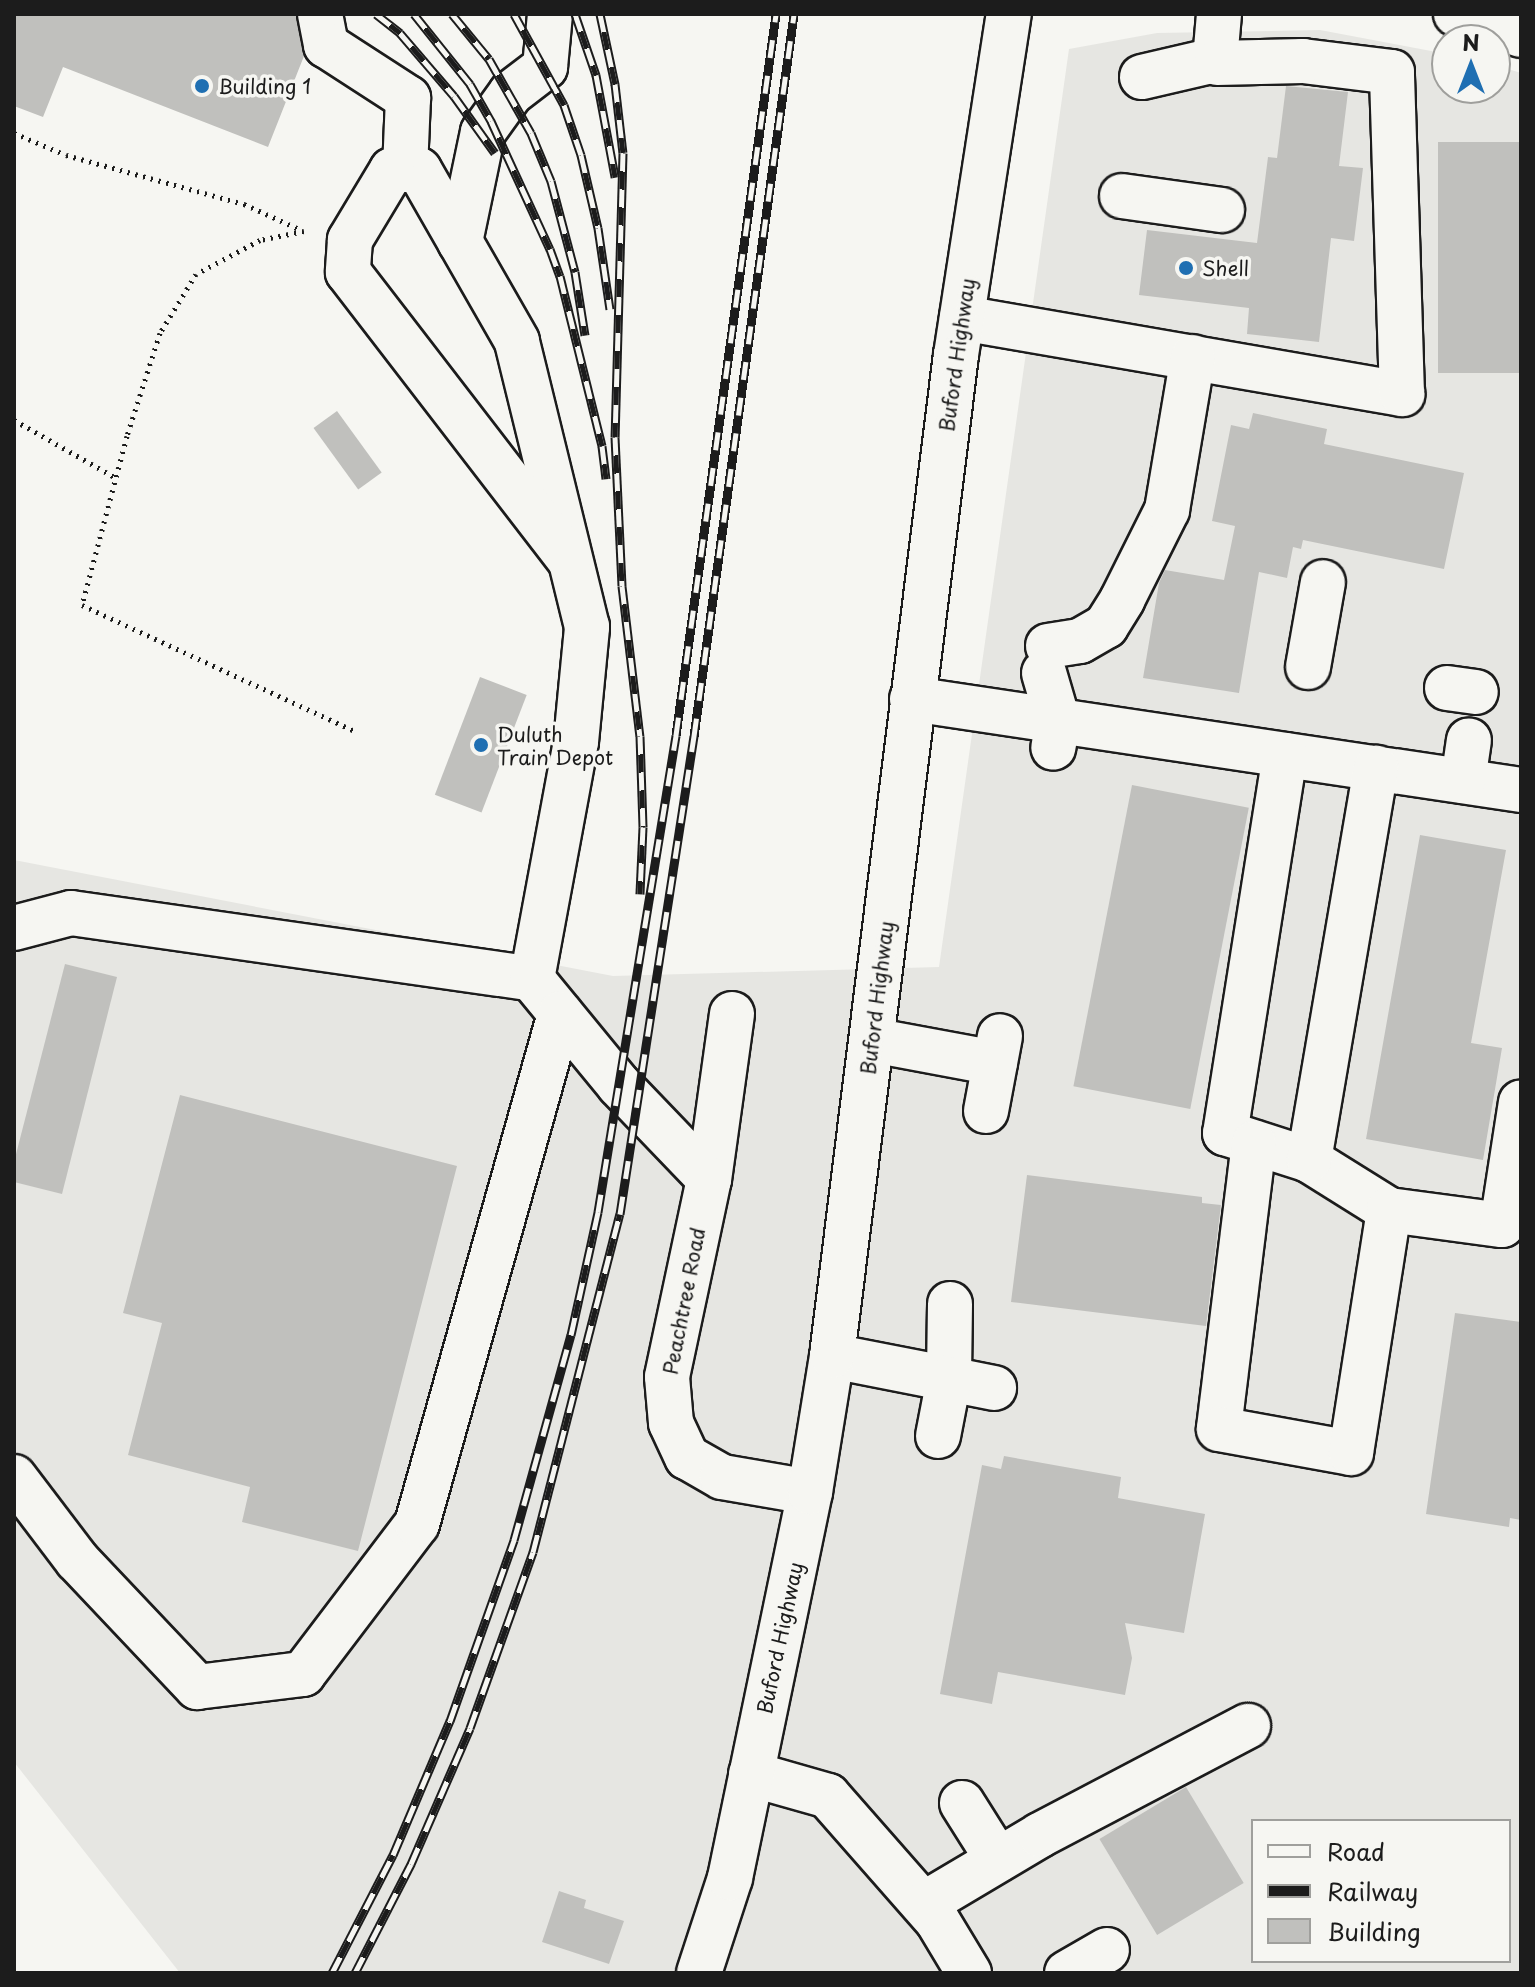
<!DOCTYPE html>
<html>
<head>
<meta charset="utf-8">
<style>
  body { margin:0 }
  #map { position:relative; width:1535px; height:1987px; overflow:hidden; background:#f6f6f2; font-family:"Playpen Sans",sans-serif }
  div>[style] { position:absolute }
  .built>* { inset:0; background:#e6e6e2 }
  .building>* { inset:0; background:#c0c0bd; transform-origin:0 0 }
  .path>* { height:5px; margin-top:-2.5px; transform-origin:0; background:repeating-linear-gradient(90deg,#1c1c1c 0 2px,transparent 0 8px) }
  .roads { filter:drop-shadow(2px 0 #1c1c1c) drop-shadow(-2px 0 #1c1c1c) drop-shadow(0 2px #1c1c1c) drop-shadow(0 -2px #1c1c1c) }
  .minor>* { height:44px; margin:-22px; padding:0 22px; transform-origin:22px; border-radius:22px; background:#f6f6f2 }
  .major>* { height:44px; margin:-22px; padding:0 22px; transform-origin:22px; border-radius:22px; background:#f6f6f2 }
  .rail>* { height:9px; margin-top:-4.5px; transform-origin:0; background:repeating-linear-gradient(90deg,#f6f6f2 0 18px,#1c1c1c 0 36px); box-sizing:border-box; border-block:2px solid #1c1c1c }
  .dots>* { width:22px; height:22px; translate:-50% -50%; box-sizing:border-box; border:4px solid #f6f6f2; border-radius:50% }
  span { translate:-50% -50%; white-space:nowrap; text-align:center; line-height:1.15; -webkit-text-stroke:7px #f6f6f2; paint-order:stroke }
  .poi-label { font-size:20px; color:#1c1c1c }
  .left { translate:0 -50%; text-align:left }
  .street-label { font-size:20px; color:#1c1c1c }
  .frame { position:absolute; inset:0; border:16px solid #1c1c1c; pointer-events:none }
  .legend { position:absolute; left:1251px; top:1819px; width:260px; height:144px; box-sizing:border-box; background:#f6f6f2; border:2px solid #9f9f9c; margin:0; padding:10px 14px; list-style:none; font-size:24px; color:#1c1c1c }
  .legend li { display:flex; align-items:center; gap:16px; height:40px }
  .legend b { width:40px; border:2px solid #9f9f9c }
  .north { position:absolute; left:1431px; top:24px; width:80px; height:80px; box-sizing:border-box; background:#f6f6f2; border:2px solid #9f9f9c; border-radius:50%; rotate:0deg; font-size:22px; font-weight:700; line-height:32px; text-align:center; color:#1c1c1c }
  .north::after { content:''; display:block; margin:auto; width:28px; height:36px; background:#1f6fb2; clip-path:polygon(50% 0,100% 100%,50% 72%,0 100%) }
</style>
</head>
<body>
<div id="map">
  <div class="built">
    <i style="clip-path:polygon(evenodd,1320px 30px,1447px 54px,1447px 88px,1495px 88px,1495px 65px,1521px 73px,1521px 1973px,180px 1973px,14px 1762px,14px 860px,613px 976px,939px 967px,1069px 49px,1157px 33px,1320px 30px,1253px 1821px,1509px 1821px,1509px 1961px,1253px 1961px,1253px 1821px)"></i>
  </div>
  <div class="building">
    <i style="clip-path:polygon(14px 14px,296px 14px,304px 56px,268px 147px,63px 67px,43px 117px,14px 106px)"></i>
    <i style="clip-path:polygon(1286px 86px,1348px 92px,1339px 166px,1363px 168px,1354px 241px,1331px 238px,1319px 342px,1247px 334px,1249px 308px,1139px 295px,1147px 230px,1257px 243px,1268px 157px,1277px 158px)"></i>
    <i style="left:1521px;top:142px;width:231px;height:83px;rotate:90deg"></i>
    <i style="left:337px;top:411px;width:76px;height:29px;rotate:54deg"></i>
    <i style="clip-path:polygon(1253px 413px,1327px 429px,1324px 444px,1464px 473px,1444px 569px,1303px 540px,1301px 549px,1293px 547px,1287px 578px,1259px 572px,1239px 693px,1143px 678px,1159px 583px,1165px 570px,1224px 580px,1235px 526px,1212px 521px,1231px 425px,1249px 429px)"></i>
    <i style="left:480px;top:677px;width:50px;height:126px;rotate:21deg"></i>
    <i style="left:1132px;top:785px;width:119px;height:307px;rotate:11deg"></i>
    <i style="clip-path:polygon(1420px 835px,1506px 850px,1471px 1043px,1502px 1048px,1483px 1160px,1366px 1139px)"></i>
    <i style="clip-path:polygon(65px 964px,117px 977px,62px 1194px,14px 1182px,14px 1162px)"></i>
    <i style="clip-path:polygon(180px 1095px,457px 1166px,358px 1551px,242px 1522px,250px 1487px,128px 1455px,162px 1323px,123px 1313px)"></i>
    <i style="clip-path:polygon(1027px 1175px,1202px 1197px,1202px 1203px,1221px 1205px,1206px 1326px,1011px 1302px)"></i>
    <i style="clip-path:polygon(1455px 1313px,1521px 1322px,1521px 1520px,1510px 1518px,1509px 1527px,1426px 1514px)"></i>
    <i style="clip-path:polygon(1004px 1456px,1121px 1477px,1118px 1498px,1205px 1514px,1184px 1633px,1125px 1623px,1132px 1658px,1125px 1695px,998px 1672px,992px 1704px,940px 1694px,982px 1465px,1001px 1469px)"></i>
    <i style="left:1186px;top:1787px;width:112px;height:101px;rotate:59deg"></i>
    <i style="clip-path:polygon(559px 1891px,586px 1900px,584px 1908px,624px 1921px,609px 1964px,542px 1942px)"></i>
  </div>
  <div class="path">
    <i style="left:14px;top:133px;width:56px;rotate:22.9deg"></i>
    <i style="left:66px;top:155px;width:185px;rotate:15.4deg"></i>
    <i style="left:244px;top:204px;width:63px;rotate:24.5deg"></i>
    <i style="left:304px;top:231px;width:45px;rotate:168.4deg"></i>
    <i style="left:260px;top:240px;width:72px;rotate:152deg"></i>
    <i style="left:196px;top:274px;width:69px;rotate:121.4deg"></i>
    <i style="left:160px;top:333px;width:108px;rotate:107.8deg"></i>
    <i style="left:127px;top:436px;width:175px;rotate:104.9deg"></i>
    <i style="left:82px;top:605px;width:301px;rotate:24.8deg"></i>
    <i style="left:14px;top:420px;width:117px;rotate:29.6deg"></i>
  </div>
  <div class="roads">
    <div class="minor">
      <i style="left:320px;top:14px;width:32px;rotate:79deg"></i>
      <i style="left:326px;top:45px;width:98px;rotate:32.9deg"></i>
      <i style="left:408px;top:98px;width:72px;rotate:92.4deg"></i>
      <i style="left:1456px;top:14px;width:68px;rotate:17.9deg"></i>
      <i style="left:1142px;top:77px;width:75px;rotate:-13.1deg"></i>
      <i style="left:1215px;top:60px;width:46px;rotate:-85deg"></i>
      <i style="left:1122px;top:196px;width:101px;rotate:8deg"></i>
      <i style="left:460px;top:242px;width:112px;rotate:-78.2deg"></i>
      <i style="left:483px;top:132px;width:48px;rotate:-54.3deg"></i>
      <i style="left:511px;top:93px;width:43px;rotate:-37.4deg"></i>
      <i style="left:545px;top:67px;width:53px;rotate:-84.6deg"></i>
      <i style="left:962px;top:318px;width:447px;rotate:9.8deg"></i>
      <i style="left:1402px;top:394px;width:322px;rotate:-91.8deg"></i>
      <i style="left:1392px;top:72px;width:90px;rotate:-173deg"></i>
      <i style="left:1303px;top:61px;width:86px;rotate:178.7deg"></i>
      <i style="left:1048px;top:646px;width:32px;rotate:-9deg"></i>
      <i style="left:1080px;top:641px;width:30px;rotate:-30deg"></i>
      <i style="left:1106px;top:626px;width:31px;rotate:-58deg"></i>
      <i style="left:1122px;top:600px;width:101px;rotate:-63.4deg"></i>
      <i style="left:1167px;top:510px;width:155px;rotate:-80.4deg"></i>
      <i style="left:1308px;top:667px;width:86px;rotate:-80deg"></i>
      <i style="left:1044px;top:673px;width:50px;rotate:73.7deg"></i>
      <i style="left:1058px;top:721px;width:27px;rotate:100deg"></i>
      <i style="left:1447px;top:688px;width:29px;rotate:8deg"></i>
      <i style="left:912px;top:699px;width:616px;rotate:8.5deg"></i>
      <i style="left:1285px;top:755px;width:383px;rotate:99deg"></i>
      <i style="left:1225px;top:1133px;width:88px;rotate:17.8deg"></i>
      <i style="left:1309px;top:1160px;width:94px;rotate:32deg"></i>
      <i style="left:1463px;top:781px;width:41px;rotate:-81.7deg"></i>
      <i style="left:14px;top:928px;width:59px;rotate:-14.7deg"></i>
      <i style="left:71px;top:913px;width:466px;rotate:8.1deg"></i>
      <i style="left:532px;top:979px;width:137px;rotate:50.6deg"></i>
      <i style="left:619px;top:1085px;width:130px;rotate:46.2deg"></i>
      <i style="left:532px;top:979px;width:241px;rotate:-79.5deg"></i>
      <i style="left:576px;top:742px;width:116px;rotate:-84.5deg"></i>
      <i style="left:587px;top:627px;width:294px;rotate:-103.8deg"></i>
      <i style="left:517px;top:341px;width:197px;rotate:-119.8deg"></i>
      <i style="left:419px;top:170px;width:27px;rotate:180deg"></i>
      <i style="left:392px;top:170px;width:82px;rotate:121deg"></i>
      <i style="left:350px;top:240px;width:32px;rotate:94deg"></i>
      <i style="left:348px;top:272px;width:361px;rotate:52.4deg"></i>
      <i style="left:732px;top:1014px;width:167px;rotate:97.9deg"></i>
      <i style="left:709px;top:1179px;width:202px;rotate:102deg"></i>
      <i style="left:667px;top:1377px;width:46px;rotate:85deg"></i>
      <i style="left:671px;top:1423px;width:38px;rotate:65deg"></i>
      <i style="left:687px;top:1457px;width:40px;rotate:29.7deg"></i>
      <i style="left:722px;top:1477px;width:89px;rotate:9.7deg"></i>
      <i style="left:872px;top:1040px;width:125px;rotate:10.6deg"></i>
      <i style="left:986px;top:1111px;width:76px;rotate:-79.4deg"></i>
      <i style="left:1254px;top:1143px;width:288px;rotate:97deg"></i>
      <i style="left:1219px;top:1429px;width:134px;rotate:10.3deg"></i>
      <i style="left:1351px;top:1453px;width:246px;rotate:-81.1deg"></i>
      <i style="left:1389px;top:1210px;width:114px;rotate:7.6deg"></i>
      <i style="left:1502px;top:1225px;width:124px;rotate:-81.2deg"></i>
      <i style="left:1309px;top:1160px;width:398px;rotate:-80.3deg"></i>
      <i style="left:950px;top:1304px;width:75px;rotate:90.8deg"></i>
      <i style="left:949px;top:1379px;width:46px;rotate:11.3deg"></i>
      <i style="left:832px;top:1356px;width:119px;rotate:11.1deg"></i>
      <i style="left:949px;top:1379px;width:58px;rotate:100.9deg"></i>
      <i style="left:14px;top:1477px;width:104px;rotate:52.8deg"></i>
      <i style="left:77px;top:1560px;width:175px;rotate:46.6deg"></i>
      <i style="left:197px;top:1687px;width:107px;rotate:-7deg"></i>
      <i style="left:303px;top:1674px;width:188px;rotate:-52.8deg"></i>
      <i style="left:417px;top:1524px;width:530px;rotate:-74.34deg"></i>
      <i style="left:751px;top:1774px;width:80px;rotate:15.9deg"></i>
      <i style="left:828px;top:1796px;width:165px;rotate:48.7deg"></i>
      <i style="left:937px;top:1920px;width:62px;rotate:58.9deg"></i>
      <i style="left:962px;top:1803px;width:67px;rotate:57.7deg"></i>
      <i style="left:924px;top:1904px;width:135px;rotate:-30.7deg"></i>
      <i style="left:1040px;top:1835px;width:235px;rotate:-27.7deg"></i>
      <i style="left:1067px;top:1973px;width:46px;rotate:-29.9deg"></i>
    </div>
    <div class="major">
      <i style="left:699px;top:1973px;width:100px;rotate:-71.9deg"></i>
      <i style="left:730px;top:1878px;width:394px;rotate:-78.3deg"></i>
      <i style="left:810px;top:1492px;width:138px;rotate:-80.8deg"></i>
      <i style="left:832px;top:1356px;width:1009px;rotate:-82.94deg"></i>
      <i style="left:956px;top:355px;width:345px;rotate:-81.2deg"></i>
    </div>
  </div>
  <div class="rail">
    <i style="left:376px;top:14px;width:31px;rotate:38deg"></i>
    <i style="left:400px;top:33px;width:83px;rotate:49.4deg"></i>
    <i style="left:454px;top:96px;width:70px;rotate:54.3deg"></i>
    <i style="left:414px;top:14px;width:90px;rotate:51.3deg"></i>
    <i style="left:470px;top:84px;width:43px;rotate:60.4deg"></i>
    <i style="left:491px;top:121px;width:141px;rotate:65.3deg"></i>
    <i style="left:550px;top:249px;width:29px;rotate:70deg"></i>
    <i style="left:560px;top:276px;width:175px;rotate:76.1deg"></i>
    <i style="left:602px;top:446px;width:33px;rotate:83deg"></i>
    <i style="left:452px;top:14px;width:58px;rotate:50.6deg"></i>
    <i style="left:489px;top:59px;width:85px;rotate:60.4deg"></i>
    <i style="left:531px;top:133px;width:52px;rotate:67.4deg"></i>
    <i style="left:551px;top:181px;width:94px;rotate:75.2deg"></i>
    <i style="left:575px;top:272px;width:64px;rotate:81deg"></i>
    <i style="left:514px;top:14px;width:104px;rotate:61.2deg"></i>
    <i style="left:564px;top:105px;width:53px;rotate:71.2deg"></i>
    <i style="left:581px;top:155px;width:75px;rotate:76.9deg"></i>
    <i style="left:598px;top:228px;width:82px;rotate:81.6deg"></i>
    <i style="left:575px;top:14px;width:65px;rotate:71deg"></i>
    <i style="left:596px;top:75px;width:104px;rotate:79.4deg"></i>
    <i style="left:600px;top:14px;width:72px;rotate:77.9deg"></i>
    <i style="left:615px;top:84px;width:69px;rotate:83.4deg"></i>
    <i style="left:623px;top:153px;width:284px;rotate:91.6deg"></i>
    <i style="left:615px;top:437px;width:149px;rotate:87.3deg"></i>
    <i style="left:622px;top:586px;width:151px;rotate:83.2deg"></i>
    <i style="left:640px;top:736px;width:91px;rotate:88.1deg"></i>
    <i style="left:643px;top:827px;width:67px;rotate:92.6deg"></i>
    <i style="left:332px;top:1973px;width:133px;rotate:-62.7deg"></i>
    <i style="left:393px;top:1855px;width:146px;rotate:-67deg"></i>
    <i style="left:450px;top:1721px;width:192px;rotate:-70.5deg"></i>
    <i style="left:514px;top:1540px;width:213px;rotate:-74.5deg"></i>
    <i style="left:571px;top:1335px;width:126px;rotate:-77.6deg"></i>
    <i style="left:598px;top:1212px;width:483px;rotate:-80.7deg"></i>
    <i style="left:676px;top:735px;width:728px;rotate:-82.1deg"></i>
    <i style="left:355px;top:1973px;width:123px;rotate:-62.8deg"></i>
    <i style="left:411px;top:1864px;width:148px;rotate:-66.5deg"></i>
    <i style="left:470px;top:1728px;width:187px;rotate:-70.3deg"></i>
    <i style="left:533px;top:1552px;width:349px;rotate:-75.6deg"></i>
    <i style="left:620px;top:1214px;width:484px;rotate:-81.2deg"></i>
    <i style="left:694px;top:736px;width:729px;rotate:-82.11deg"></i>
  </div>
  <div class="dots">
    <i style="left:202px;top:86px;background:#1f6fb2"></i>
    <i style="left:1186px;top:268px;background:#1f6fb2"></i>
    <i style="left:481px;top:745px;background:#1f6fb2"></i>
  </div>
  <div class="poi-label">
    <span class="left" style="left:218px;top:86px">Building 1</span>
    <span class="left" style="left:1202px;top:268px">Shell</span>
    <span class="left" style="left:497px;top:746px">Duluth<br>Train Depot</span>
  </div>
  <div class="street-label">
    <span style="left:957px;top:355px;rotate:-82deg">Buford Highway</span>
    <span style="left:877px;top:998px;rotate:-83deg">Buford Highway</span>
    <span style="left:684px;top:1301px;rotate:-79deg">Peachtree Road</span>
    <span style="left:780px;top:1638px;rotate:-78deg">Buford Highway</span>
  </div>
  <div class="frame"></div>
  <ul class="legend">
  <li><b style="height:10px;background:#f6f6f2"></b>Road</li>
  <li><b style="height:10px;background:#1c1c1c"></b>Railway</li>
  <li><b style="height:22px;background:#c0c0bd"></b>Building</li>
  </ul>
  <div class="north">N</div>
</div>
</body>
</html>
